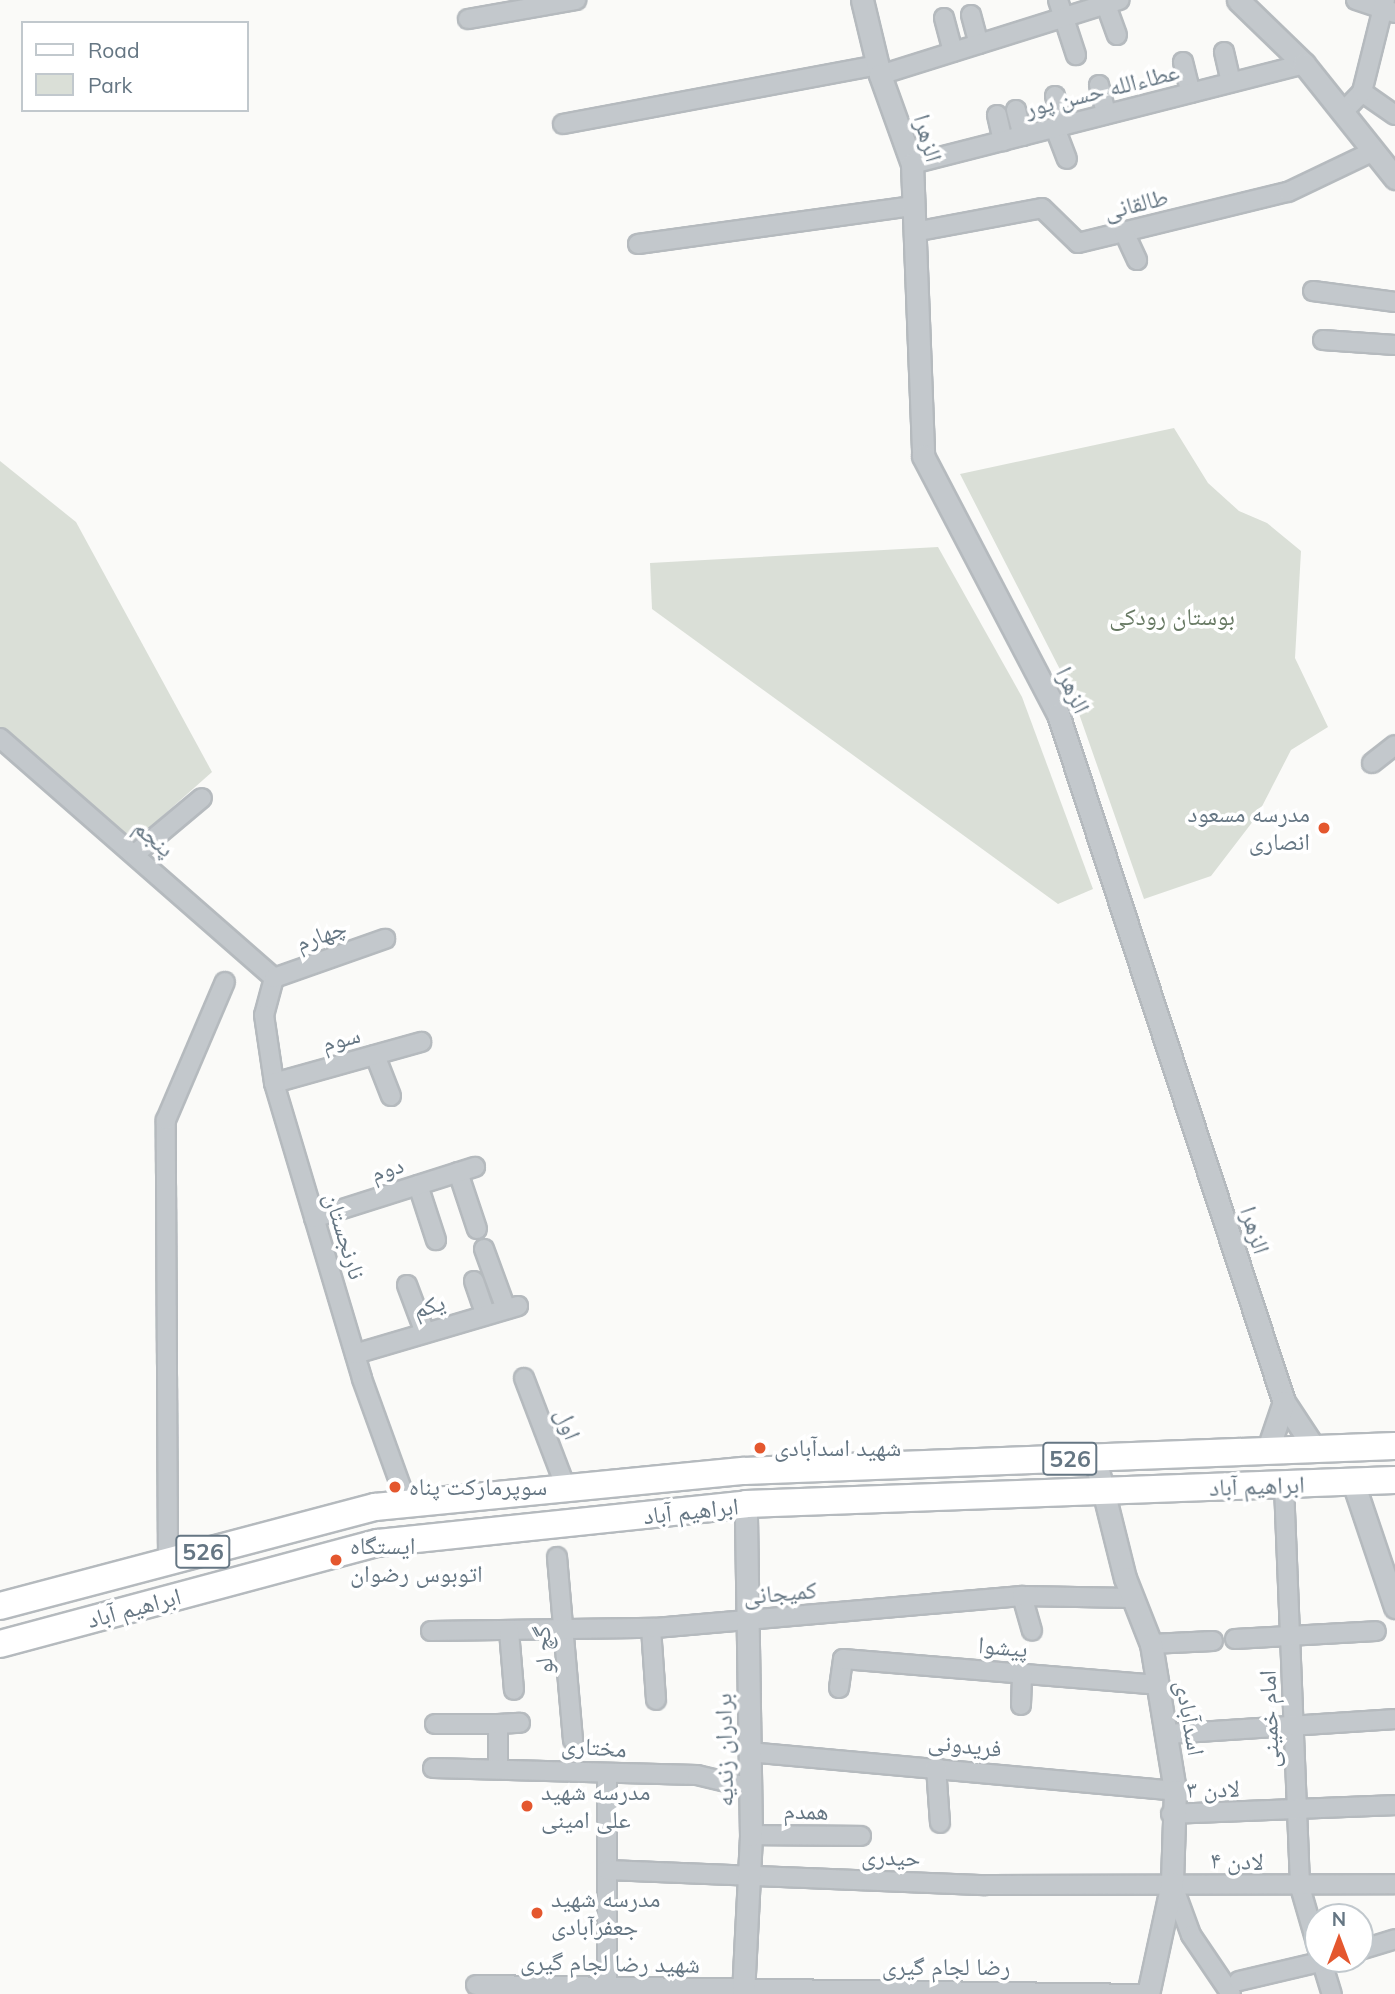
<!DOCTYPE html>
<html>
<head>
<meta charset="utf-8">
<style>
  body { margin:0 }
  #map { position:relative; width:1395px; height:1994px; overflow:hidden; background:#fafaf8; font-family:Mulish,"Noto Naskh Arabic",sans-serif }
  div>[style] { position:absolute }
  .green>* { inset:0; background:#dadfd7 }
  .roads { filter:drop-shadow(2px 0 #b5babe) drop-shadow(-2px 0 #b5babe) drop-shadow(0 2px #b5babe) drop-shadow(0 -2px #b5babe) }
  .minor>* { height:18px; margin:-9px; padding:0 9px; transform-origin:9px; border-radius:9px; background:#c3c8cc }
  .tertiary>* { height:21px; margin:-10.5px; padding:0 10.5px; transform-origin:10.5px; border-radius:10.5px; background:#c3c8cc }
  .primary>* { height:26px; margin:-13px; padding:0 13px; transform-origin:13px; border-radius:13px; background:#fff }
  .dots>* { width:19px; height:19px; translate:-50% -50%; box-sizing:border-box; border:4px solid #fff; border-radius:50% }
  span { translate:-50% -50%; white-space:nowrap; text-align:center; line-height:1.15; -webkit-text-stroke:7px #fff; paint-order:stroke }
  .shield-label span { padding:2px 5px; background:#fff; border:2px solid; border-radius:5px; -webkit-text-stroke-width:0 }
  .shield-label { font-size:23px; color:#657683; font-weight:700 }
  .street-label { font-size:24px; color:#657683 }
  .park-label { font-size:24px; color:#687a64 }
  .poi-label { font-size:24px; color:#657683 }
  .right { translate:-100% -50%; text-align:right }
  .left { translate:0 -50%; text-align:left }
  .legend { position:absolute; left:21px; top:21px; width:228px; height:91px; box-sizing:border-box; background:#fff; border:2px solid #c1c8cd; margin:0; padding:9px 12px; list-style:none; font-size:21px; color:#657683 }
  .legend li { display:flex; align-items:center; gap:14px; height:35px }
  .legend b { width:35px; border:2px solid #c1c8cd }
  .north { position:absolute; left:1304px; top:1903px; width:70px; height:70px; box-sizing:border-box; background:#fff; border:2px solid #c1c8cd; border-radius:50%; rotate:0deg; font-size:19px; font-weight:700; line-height:28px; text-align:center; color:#657683 }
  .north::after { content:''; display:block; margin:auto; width:24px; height:32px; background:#e4572e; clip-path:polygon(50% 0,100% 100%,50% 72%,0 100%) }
</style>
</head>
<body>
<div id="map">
  <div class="green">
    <i style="clip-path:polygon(1174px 428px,1208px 483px,1239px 511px,1267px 523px,1301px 551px,1295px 658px,1328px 727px,1291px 750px,1257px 816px,1211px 876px,1144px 899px,1071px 691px,960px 474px)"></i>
    <i style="clip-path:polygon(0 461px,76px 522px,212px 772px,131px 844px,0 732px)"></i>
    <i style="clip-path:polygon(938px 547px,1022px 697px,1093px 889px,1058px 904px,652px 609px,650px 563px)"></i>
  </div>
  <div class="roads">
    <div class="minor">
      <i style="left:1058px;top:0;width:58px;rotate:71.9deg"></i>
      <i style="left:1356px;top:0;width:41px;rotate:18.4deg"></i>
      <i style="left:1106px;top:5px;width:32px;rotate:70deg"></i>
      <i style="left:971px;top:15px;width:30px;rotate:75deg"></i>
      <i style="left:944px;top:18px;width:35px;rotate:75deg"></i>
      <i style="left:468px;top:19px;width:110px;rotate:-10deg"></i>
      <i style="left:1224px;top:52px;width:31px;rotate:77deg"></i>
      <i style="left:1183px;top:62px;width:32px;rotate:76deg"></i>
      <i style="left:880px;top:75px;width:251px;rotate:-17.4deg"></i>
      <i style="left:1099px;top:85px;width:30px;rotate:76deg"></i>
      <i style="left:1362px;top:92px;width:40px;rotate:34.9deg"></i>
      <i style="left:1055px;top:96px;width:31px;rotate:75deg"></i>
      <i style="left:1016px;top:110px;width:27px;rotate:75deg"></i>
      <i style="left:1343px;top:112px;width:28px;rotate:-46deg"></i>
      <i style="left:1362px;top:92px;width:95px;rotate:-76deg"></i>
      <i style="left:997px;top:115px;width:27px;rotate:77deg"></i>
      <i style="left:563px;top:124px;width:319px;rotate:-10.6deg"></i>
      <i style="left:1055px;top:128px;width:33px;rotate:69deg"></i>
      <i style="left:912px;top:164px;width:405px;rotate:-14.3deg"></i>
      <i style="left:914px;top:232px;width:130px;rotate:-10.6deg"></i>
      <i style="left:1042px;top:208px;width:50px;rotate:44.2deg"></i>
      <i style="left:1078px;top:243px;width:216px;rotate:-13.7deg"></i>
      <i style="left:1288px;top:192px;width:95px;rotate:-25.5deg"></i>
      <i style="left:1124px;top:232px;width:31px;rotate:65deg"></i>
      <i style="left:638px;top:244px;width:278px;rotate:-7.9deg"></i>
      <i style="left:1313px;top:291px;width:83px;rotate:7.6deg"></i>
      <i style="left:1323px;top:340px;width:72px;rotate:4deg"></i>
      <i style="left:0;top:738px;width:364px;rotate:41.2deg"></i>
      <i style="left:1372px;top:763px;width:29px;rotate:-38deg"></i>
      <i style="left:135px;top:854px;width:87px;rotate:-39.9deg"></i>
      <i style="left:274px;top:978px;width:38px;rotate:105deg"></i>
      <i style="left:264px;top:1015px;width:69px;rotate:81.6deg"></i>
      <i style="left:274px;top:1083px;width:309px;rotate:73.4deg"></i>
      <i style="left:362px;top:1379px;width:132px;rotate:70.1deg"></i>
      <i style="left:274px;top:978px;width:118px;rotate:-19.4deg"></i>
      <i style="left:375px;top:1055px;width:44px;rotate:68.7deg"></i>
      <i style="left:274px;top:1083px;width:153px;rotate:-15.6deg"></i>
      <i style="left:458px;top:1172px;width:60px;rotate:71.6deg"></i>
      <i style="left:418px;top:1185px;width:58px;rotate:71.9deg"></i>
      <i style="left:314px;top:1218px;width:169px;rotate:-17.6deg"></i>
      <i style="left:484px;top:1249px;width:64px;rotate:69.9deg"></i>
      <i style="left:474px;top:1281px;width:36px;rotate:71deg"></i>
      <i style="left:407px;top:1285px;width:51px;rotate:69.4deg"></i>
      <i style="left:355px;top:1354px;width:170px;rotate:-16.4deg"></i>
      <i style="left:524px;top:1378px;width:118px;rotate:69.1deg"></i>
      <i style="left:1284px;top:1486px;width:401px;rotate:87.7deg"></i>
      <i style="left:1300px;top:1887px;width:65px;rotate:73.8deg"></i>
      <i style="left:557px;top:1557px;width:184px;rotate:85deg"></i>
      <i style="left:168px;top:1561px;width:441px;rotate:-90.3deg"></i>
      <i style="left:166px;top:1120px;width:150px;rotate:-66.9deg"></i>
      <i style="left:1022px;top:1596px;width:36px;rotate:74deg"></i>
      <i style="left:651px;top:1628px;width:72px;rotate:86deg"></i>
      <i style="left:431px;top:1631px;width:224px;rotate:-0.8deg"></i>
      <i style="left:655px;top:1628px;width:368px;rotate:-5deg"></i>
      <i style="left:1022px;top:1596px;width:110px;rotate:1deg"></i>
      <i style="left:509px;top:1631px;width:59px;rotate:85.2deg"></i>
      <i style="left:1235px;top:1639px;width:141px;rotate:-3.2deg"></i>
      <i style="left:1151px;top:1644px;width:62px;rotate:-2.8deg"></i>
      <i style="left:839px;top:1688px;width:29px;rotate:-82deg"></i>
      <i style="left:843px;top:1659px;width:316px;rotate:4.7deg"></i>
      <i style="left:1021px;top:1705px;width:32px;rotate:-88deg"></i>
      <i style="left:435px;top:1724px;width:63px"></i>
      <i style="left:498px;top:1724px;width:44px;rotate:90deg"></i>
      <i style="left:498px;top:1724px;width:22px;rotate:-3deg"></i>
      <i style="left:1169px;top:1734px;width:226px;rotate:-3.8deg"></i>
      <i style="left:749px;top:1752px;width:428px;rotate:5.2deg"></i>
      <i style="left:936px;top:1767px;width:56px;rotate:85.9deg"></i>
      <i style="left:433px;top:1768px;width:264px;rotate:1.5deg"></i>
      <i style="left:697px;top:1775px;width:56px;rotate:13.5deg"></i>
      <i style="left:607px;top:1774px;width:220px;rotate:90deg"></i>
      <i style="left:1171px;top:1814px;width:224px;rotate:-2.3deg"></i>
      <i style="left:751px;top:1835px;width:110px;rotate:0.5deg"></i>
      <i style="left:607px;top:1870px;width:379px;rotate:2.3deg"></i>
      <i style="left:986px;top:1885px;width:409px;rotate:-0.1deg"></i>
      <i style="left:1172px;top:1883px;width:55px;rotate:69.9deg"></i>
      <i style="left:1191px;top:1935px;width:71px;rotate:55.9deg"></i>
      <i style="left:1360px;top:1950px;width:37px;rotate:-17deg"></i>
      <i style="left:1321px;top:1959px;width:37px;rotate:73deg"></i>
      <i style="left:1239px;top:1981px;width:96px;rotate:-13.3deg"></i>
      <i style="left:476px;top:1985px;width:672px;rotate:0.77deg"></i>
    </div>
    <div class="tertiary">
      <i style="left:862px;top:0;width:77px;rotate:76.5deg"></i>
      <i style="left:880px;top:75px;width:95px;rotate:70.2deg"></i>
      <i style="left:912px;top:164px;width:292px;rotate:87.8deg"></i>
      <i style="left:923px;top:456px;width:291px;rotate:62.4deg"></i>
      <i style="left:1058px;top:714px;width:724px;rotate:71.82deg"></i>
      <i style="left:1284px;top:1402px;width:56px;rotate:56.6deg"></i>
      <i style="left:1238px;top:0;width:92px;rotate:44.1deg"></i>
      <i style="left:1304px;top:64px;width:146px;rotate:51.4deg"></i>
      <i style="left:1255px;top:1452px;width:15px;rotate:-23deg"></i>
      <i style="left:1269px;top:1446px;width:46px;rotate:-71.2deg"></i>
      <i style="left:1095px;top:1458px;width:124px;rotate:76deg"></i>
      <i style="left:1125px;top:1578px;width:71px;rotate:68.5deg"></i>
      <i style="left:1151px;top:1644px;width:149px;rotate:80.7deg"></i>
      <i style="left:1175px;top:1791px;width:92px;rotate:91.9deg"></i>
      <i style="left:1172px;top:1883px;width:114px;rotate:102.2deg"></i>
      <i style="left:1353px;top:1482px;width:132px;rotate:71.4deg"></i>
      <i style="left:743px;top:1994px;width:159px;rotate:-87.1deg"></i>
      <i style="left:751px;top:1835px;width:331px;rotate:-90.9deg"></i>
    </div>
    <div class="primary">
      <i style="left:0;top:1606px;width:388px;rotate:-14.8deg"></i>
      <i style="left:375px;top:1507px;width:371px;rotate:-5.6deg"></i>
      <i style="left:744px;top:1471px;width:651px;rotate:-2.2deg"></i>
      <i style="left:0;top:1644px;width:391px;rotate:-15deg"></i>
      <i style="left:378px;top:1543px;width:370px;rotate:-6deg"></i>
      <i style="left:746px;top:1504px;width:649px;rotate:-2.12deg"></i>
    </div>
  </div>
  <div class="dots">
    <i style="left:1324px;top:828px;background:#e4572e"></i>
    <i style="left:760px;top:1448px;background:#e4572e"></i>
    <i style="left:395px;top:1487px;background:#e4572e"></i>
    <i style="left:336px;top:1560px;background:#e4572e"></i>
    <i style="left:527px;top:1806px;background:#e4572e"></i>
    <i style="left:537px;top:1913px;background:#e4572e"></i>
  </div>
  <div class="shield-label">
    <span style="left:1070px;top:1459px">526</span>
    <span style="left:203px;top:1552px">526</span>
  </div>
  <div class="street-label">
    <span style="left:1102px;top:90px;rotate:-14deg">عطاءالله حسن پور</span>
    <span style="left:928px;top:138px;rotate:74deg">الزهرا</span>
    <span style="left:1136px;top:204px;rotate:-14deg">طالقانی</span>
    <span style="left:1073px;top:690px;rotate:65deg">الزهرا</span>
    <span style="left:154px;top:838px;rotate:41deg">پنجم</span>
    <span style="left:321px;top:935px;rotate:-20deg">چهارم</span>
    <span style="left:341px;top:1039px;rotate:-15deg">سوم</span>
    <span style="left:387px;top:1169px;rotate:-18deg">دوم</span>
    <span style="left:1255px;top:1230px;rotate:72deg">الزهرا</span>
    <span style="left:345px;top:1236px;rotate:73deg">نارنجستان</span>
    <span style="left:429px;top:1306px;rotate:-17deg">یکم</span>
    <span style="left:568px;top:1424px;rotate:69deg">اول</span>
    <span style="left:1257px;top:1486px;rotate:-2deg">ابراهیم آباد</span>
    <span style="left:691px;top:1511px;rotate:-6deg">ابراهیم آباد</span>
    <span style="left:780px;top:1593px;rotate:-5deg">کمیجانی</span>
    <span style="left:134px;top:1608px;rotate:-15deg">ابراهیم آباد</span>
    <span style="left:1003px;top:1647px;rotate:5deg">پیشوا</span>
    <span style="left:543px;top:1650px;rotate:-94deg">گچ لو</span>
    <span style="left:1190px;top:1718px;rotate:80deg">اسدآبادی</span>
    <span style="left:1269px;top:1719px;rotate:-92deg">امام خمینی</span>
    <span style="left:965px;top:1745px;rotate:6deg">فریدونی</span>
    <span style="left:594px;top:1747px;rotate:4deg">مختاری</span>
    <span style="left:724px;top:1750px;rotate:-91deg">برادران زندیه</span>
    <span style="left:1213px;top:1789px;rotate:-1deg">لادن ۳</span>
    <span style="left:806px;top:1811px;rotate:1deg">همدم</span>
    <span style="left:891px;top:1857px;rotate:2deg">حیدری</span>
    <span style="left:1237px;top:1861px;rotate:2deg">لادن ۴</span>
    <span style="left:610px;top:1963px;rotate:1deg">شهید رضا لجام گیری</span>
    <span style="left:946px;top:1967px">رضا لجام گیری</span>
  </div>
  <div class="park-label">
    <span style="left:1172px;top:617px">بوستان رودکی</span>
  </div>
  <div class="poi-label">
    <span class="right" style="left:1310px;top:828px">مدرسه مسعود<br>انصاری</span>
    <span class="left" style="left:774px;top:1448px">شهید اسدآبادی</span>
    <span class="left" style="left:409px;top:1487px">سوپرمارکت پناه</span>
    <span class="left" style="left:350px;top:1560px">ایستگاه<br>اتوبوس رضوان</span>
    <span class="left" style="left:541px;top:1806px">مدرسه شهید<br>علی امینی</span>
    <span class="left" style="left:551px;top:1913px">مدرسه شهید<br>جعفرآبادی</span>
  </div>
  <ul class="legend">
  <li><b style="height:9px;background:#fff"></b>Road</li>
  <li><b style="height:19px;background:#dadfd7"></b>Park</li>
  </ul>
  <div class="north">N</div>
</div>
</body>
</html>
